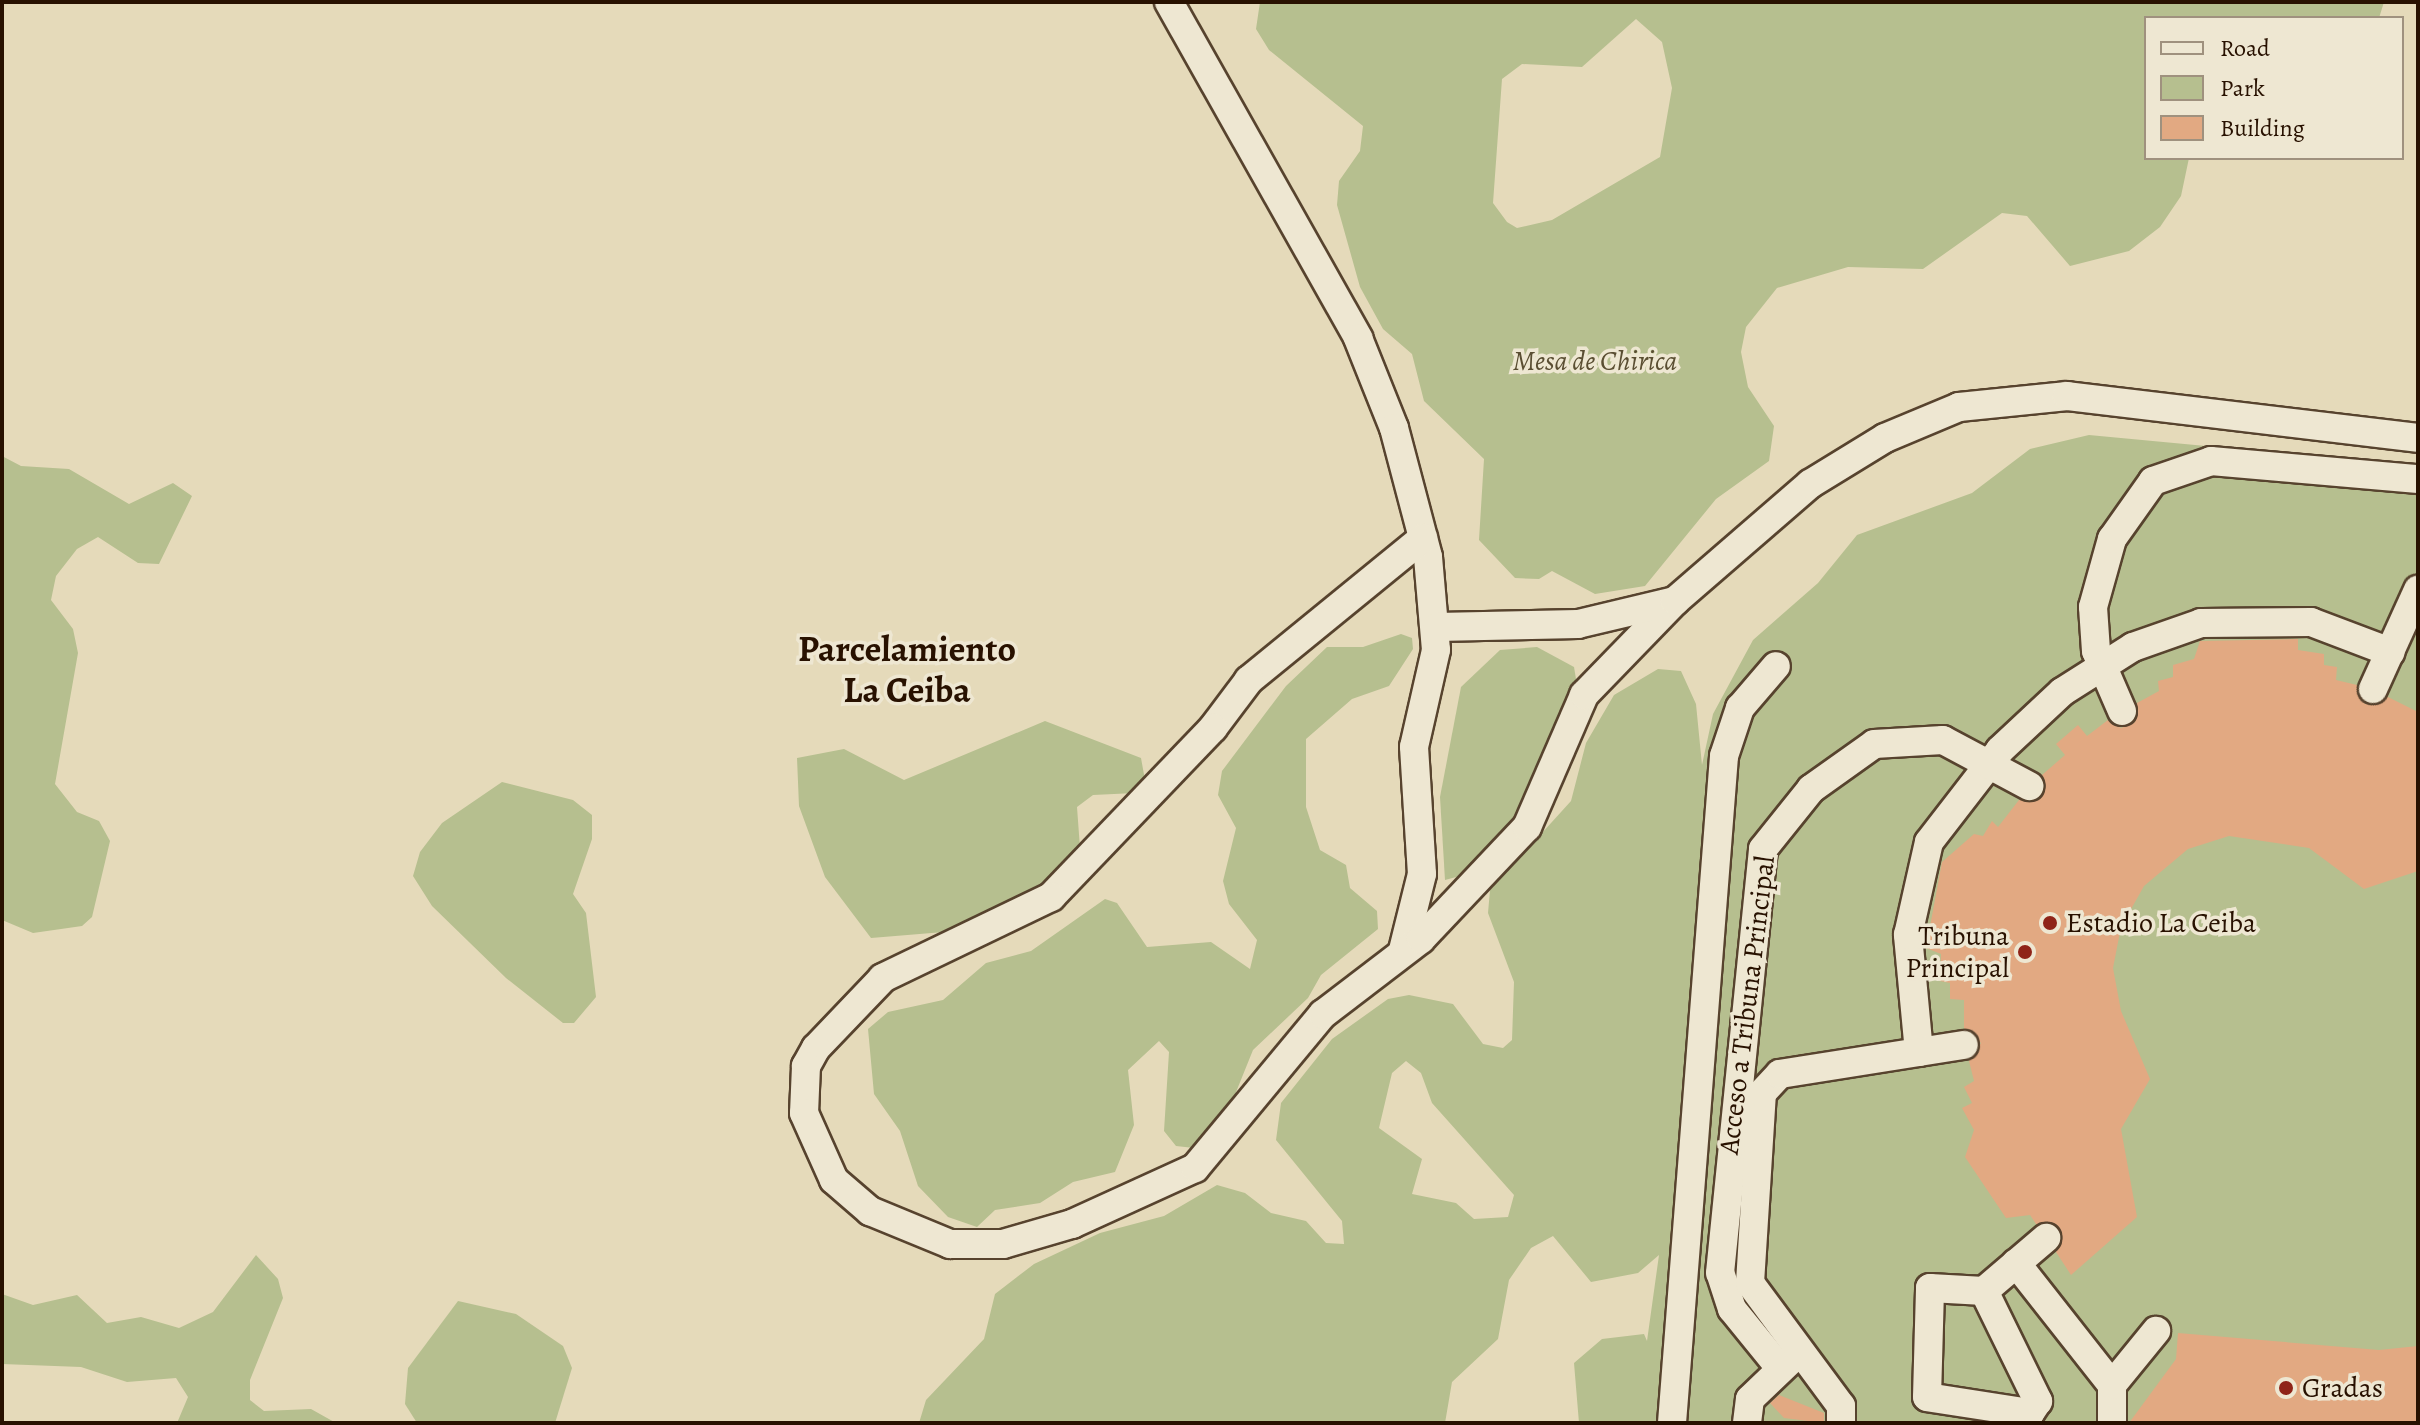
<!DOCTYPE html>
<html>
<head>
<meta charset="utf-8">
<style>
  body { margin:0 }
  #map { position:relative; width:2420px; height:1425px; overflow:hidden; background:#e5daba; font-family:Alegreya,serif }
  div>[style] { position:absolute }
  .green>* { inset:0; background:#b6bf8f }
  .building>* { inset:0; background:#e2a982 }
  .roads { filter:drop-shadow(2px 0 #57432e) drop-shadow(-2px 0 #57432e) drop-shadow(0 2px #57432e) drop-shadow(0 -2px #57432e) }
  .minor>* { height:28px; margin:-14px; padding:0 14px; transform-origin:14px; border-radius:14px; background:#eee7d2 }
  .dots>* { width:22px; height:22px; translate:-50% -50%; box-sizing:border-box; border:4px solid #eee7d2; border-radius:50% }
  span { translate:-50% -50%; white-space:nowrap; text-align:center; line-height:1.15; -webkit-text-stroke:7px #eee7d2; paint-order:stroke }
  .park-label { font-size:28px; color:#5a4e32; font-style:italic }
  .poi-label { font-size:28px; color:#281100 }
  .left { translate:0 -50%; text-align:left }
  .right { translate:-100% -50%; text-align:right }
  .street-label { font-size:28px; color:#281100 }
  .district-label { font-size:36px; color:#281100; font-weight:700 }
  .frame { position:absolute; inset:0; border:4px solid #281100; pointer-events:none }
  .legend { position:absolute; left:2144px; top:16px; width:260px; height:144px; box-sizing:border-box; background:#eee7d2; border:2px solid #9f917e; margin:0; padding:10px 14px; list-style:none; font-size:24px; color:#281100 }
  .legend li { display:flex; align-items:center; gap:16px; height:40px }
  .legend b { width:40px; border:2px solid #9f917e }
</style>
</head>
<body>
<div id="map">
  <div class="green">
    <i style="clip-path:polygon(evenodd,1260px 2px,2384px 2px,2379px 18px,2146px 18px,2146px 158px,2189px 158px,2181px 196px,2160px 227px,2129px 251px,2070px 266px,2027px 216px,2002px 213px,1923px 269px,1848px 267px,1777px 288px,1746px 327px,1741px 352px,1748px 387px,1774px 426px,1769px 461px,1716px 499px,1645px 586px,1595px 594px,1552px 571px,1539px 579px,1515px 578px,1479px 540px,1484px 459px,1424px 401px,1412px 354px,1383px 329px,1360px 287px,1337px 205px,1339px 181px,1360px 151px,1363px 126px,1269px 50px,1256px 29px,1260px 2px,1636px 19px,1662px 42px,1672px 88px,1660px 157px,1552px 220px,1517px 228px,1507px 222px,1493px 203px,1502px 79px,1522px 64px,1582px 67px,1636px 19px)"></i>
    <i style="clip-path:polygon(evenodd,2089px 435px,2418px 466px,2418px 1423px,1579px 1423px,1574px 1363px,1602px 1339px,1644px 1334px,1647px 1341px,1659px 1255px,1638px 1273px,1591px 1282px,1553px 1236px,1531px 1248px,1509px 1280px,1498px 1339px,1452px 1382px,1445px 1423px,919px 1423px,926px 1400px,984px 1339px,995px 1294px,1034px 1264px,1100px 1233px,1164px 1216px,1217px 1185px,1245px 1193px,1271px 1213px,1306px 1221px,1326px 1243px,1344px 1244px,1342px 1221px,1276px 1140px,1281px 1103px,1332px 1039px,1388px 999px,1409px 995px,1453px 1004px,1483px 1044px,1503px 1048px,1512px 1040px,1514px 982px,1488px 913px,1490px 890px,1571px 801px,1586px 743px,1614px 695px,1658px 669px,1681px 671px,1696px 704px,1702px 765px,1713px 714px,1753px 640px,1818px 583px,1857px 535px,1972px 493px,2030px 449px,2089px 435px,1406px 1061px,1421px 1073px,1432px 1103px,1514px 1195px,1508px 1217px,1474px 1219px,1456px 1203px,1412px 1194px,1422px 1159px,1379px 1128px,1392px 1073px,1406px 1061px)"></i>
    <i style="clip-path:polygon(2px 456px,21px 466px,69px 469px,129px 504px,173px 483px,192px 496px,159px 564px,138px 563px,98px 537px,77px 549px,56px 576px,51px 600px,73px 629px,78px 653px,55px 784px,77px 812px,99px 821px,110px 841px,92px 917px,82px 926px,33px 933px,2px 920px)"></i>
    <i style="clip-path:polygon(1401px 634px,1412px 638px,1413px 649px,1389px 686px,1352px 699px,1306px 739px,1306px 807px,1320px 850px,1346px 865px,1350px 888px,1377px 911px,1378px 929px,1321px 975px,1308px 998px,1253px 1050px,1230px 1107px,1194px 1148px,1176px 1146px,1164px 1131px,1169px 1052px,1159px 1041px,1128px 1070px,1134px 1125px,1115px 1172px,1073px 1182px,1040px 1203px,995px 1210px,977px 1227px,948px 1217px,918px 1186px,900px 1131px,874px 1094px,868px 1029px,888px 1012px,943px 1000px,986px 963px,1031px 951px,1105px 899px,1117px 903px,1147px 947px,1211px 942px,1250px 969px,1257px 940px,1229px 904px,1223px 881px,1236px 828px,1218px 795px,1222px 771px,1286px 686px,1327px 647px,1363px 647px)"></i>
    <i style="clip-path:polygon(1537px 647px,1574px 667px,1577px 685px,1519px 818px,1460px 876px,1445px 880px,1440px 797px,1461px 687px,1500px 650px)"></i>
    <i style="clip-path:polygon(1045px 721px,1141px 758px,1145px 780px,1135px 793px,1093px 795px,1077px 807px,1080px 848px,1035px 891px,956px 931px,871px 938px,825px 877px,799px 806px,797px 758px,844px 749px,904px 780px)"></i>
    <i style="clip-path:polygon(502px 782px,573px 800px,592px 815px,592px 839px,573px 894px,586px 913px,596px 997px,574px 1023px,563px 1023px,506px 978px,432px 906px,413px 876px,420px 852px,442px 823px)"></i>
    <i style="clip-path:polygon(256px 1255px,278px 1279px,283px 1298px,250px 1380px,250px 1400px,264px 1411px,311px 1409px,336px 1423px,177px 1423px,188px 1397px,176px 1378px,127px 1382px,81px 1367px,2px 1364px,2px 1294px,33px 1305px,77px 1295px,107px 1323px,141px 1317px,179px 1328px,213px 1312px)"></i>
    <i style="clip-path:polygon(458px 1301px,516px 1314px,563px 1346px,572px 1368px,555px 1423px,417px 1423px,405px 1404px,408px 1368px)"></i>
  </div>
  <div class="building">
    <i style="clip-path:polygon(2298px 639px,2298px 650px,2324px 654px,2324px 665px,2337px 667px,2336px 680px,2357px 685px,2365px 704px,2388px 697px,2418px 712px,2418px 871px,2364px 889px,2309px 848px,2229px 836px,2188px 849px,2144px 886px,2121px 927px,2113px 968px,2121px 1011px,2150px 1079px,2121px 1129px,2137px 1217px,2071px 1275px,2056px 1252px,2058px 1226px,2036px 1224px,2030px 1215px,2006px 1218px,1965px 1157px,1974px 1130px,1962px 1108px,1972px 1103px,1964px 1087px,1974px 1081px,1969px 1061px,1981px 1043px,1964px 1028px,1964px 1000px,1950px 999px,1950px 983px,1940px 981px,1941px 954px,1926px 948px,1942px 862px,1974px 834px,1983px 836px,1992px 821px,1998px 827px,2019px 800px,2039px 800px,2042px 775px,2065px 755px,2056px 744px,2078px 725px,2087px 736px,2108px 720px,2121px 728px,2135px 722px,2137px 703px,2159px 691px,2158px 681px,2173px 677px,2173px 665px,2194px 659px,2200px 641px)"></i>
    <i style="clip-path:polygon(2178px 1333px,2379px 1350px,2418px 1346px,2418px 1423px,2129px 1423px,2176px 1359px)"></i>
    <i style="clip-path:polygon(1779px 1395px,1824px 1413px,1824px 1423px,1784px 1418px,1770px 1403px)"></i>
  </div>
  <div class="roads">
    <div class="minor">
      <i style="left:1169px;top:2px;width:386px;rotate:60.6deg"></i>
      <i style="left:1358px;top:338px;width:97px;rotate:68.2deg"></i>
      <i style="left:1394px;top:428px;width:133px;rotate:75.2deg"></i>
      <i style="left:1428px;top:557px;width:93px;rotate:85.1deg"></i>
      <i style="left:1436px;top:650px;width:99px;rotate:102.8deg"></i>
      <i style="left:1414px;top:747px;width:127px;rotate:86.4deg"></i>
      <i style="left:1422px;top:874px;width:78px;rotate:104deg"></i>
      <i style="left:1423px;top:538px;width:225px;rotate:140.8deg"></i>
      <i style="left:1249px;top:680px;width:60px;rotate:126.9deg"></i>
      <i style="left:1213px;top:728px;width:234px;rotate:133.8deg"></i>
      <i style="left:1051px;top:897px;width:187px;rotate:154.3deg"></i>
      <i style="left:883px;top:978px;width:97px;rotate:133.7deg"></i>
      <i style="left:816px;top:1048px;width:21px;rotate:119deg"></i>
      <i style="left:806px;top:1066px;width:47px;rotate:92.4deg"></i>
      <i style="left:804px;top:1113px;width:73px;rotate:65.9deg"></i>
      <i style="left:834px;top:1180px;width:48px;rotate:40.7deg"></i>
      <i style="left:870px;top:1211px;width:87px;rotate:22.4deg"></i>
      <i style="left:950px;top:1244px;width:53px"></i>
      <i style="left:1003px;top:1244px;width:72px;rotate:-16.2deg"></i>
      <i style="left:1072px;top:1224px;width:135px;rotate:-24.5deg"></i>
      <i style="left:1195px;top:1168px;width:200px;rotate:-50.3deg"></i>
      <i style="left:1323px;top:1014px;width:123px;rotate:-37.4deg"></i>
      <i style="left:1421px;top:939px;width:154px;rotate:-46.6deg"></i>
      <i style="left:1527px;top:827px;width:144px;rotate:-66.6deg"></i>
      <i style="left:1584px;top:695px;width:131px;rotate:-45.9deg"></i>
      <i style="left:1437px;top:627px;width:141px;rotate:-1.2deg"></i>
      <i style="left:1578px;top:624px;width:100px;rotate:-13.3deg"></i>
      <i style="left:1675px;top:601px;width:179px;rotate:-40.9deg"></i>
      <i style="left:1810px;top:484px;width:88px;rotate:-31.5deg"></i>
      <i style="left:1885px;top:438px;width:80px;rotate:-22.7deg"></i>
      <i style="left:1959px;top:407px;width:109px;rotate:-5.8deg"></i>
      <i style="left:2067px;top:396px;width:354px;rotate:6.8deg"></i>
      <i style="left:2373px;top:689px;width:109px;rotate:-65.6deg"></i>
      <i style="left:2122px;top:711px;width:65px;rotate:-113.4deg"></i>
      <i style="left:2096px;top:651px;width:44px;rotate:-93.9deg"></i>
      <i style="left:2093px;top:607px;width:71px;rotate:-74.4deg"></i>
      <i style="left:2112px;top:539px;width:71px;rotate:-54.7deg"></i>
      <i style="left:2153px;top:481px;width:61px;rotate:-19deg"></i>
      <i style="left:2211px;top:461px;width:208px;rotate:5deg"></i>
      <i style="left:1919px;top:1052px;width:118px;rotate:-95.4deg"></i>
      <i style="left:1908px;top:935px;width:95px;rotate:-77.3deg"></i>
      <i style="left:1929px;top:842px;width:116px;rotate:-52.3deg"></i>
      <i style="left:2000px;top:750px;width:85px;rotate:-43.1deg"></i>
      <i style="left:2062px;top:692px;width:84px;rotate:-32.4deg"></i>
      <i style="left:2133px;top:647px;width:72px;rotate:-19.4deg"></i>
      <i style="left:2201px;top:623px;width:110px;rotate:-0.5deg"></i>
      <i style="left:2311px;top:622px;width:85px;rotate:20.8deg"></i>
      <i style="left:2016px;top:1263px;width:155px;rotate:51.8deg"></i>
      <i style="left:2112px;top:1385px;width:38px;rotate:90deg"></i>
      <i style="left:1984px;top:1291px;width:123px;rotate:63.9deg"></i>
      <i style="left:2038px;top:1401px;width:14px;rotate:124deg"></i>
      <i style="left:2030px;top:1413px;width:104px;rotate:-171.2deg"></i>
      <i style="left:1927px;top:1397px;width:109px;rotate:-88.4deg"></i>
      <i style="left:1930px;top:1288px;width:54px;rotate:3.2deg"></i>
      <i style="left:1984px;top:1291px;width:82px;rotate:-40.5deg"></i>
      <i style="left:1780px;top:1368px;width:76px;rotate:-129.1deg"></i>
      <i style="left:1732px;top:1309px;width:38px;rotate:-108deg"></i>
      <i style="left:1720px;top:1273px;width:426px;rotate:-84.2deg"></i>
      <i style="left:1763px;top:849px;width:77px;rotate:-51.3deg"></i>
      <i style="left:1811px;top:789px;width:77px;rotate:-35.5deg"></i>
      <i style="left:1874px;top:744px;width:69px;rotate:-3.3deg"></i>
      <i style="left:1943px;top:740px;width:98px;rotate:28.1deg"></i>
      <i style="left:2112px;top:1385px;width:70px;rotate:-50.8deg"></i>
      <i style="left:1672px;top:1423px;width:669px;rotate:-85.54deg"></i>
      <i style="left:1724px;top:756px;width:51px;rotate:-71.6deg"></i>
      <i style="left:1740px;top:708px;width:55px;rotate:-49.4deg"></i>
      <i style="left:1747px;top:1423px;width:24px;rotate:-83deg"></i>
      <i style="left:1750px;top:1399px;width:62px;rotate:-43.7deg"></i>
      <i style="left:1841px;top:1423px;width:17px;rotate:-90deg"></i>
      <i style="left:1841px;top:1406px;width:153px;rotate:-126.5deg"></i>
      <i style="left:1750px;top:1283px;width:190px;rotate:-86.4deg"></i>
      <i style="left:1762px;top:1093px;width:26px;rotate:-47deg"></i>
      <i style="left:1780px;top:1074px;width:186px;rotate:-9deg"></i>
    </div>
  </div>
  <div class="dots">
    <i style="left:2050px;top:923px;background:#8f2418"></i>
    <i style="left:2025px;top:952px;background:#8f2418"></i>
    <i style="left:2286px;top:1388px;background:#8f2418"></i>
  </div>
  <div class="park-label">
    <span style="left:1595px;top:361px">Mesa de Chirica</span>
  </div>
  <div class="poi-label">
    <span class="left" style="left:2066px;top:923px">Estadio La Ceiba</span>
    <span class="right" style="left:2009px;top:952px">Tribuna<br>Principal</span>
    <span class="left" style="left:2302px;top:1388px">Gradas</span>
  </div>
  <div class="street-label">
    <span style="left:1747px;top:1005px;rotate:-83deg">Acceso a Tribuna Principal</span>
  </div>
  <div class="district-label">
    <span style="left:907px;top:669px">Parcelamiento<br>La Ceiba</span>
  </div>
  <div class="frame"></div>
  <ul class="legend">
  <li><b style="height:10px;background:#eee7d2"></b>Road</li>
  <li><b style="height:22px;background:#b6bf8f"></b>Park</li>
  <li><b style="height:22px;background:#e2a982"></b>Building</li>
  </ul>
</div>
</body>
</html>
